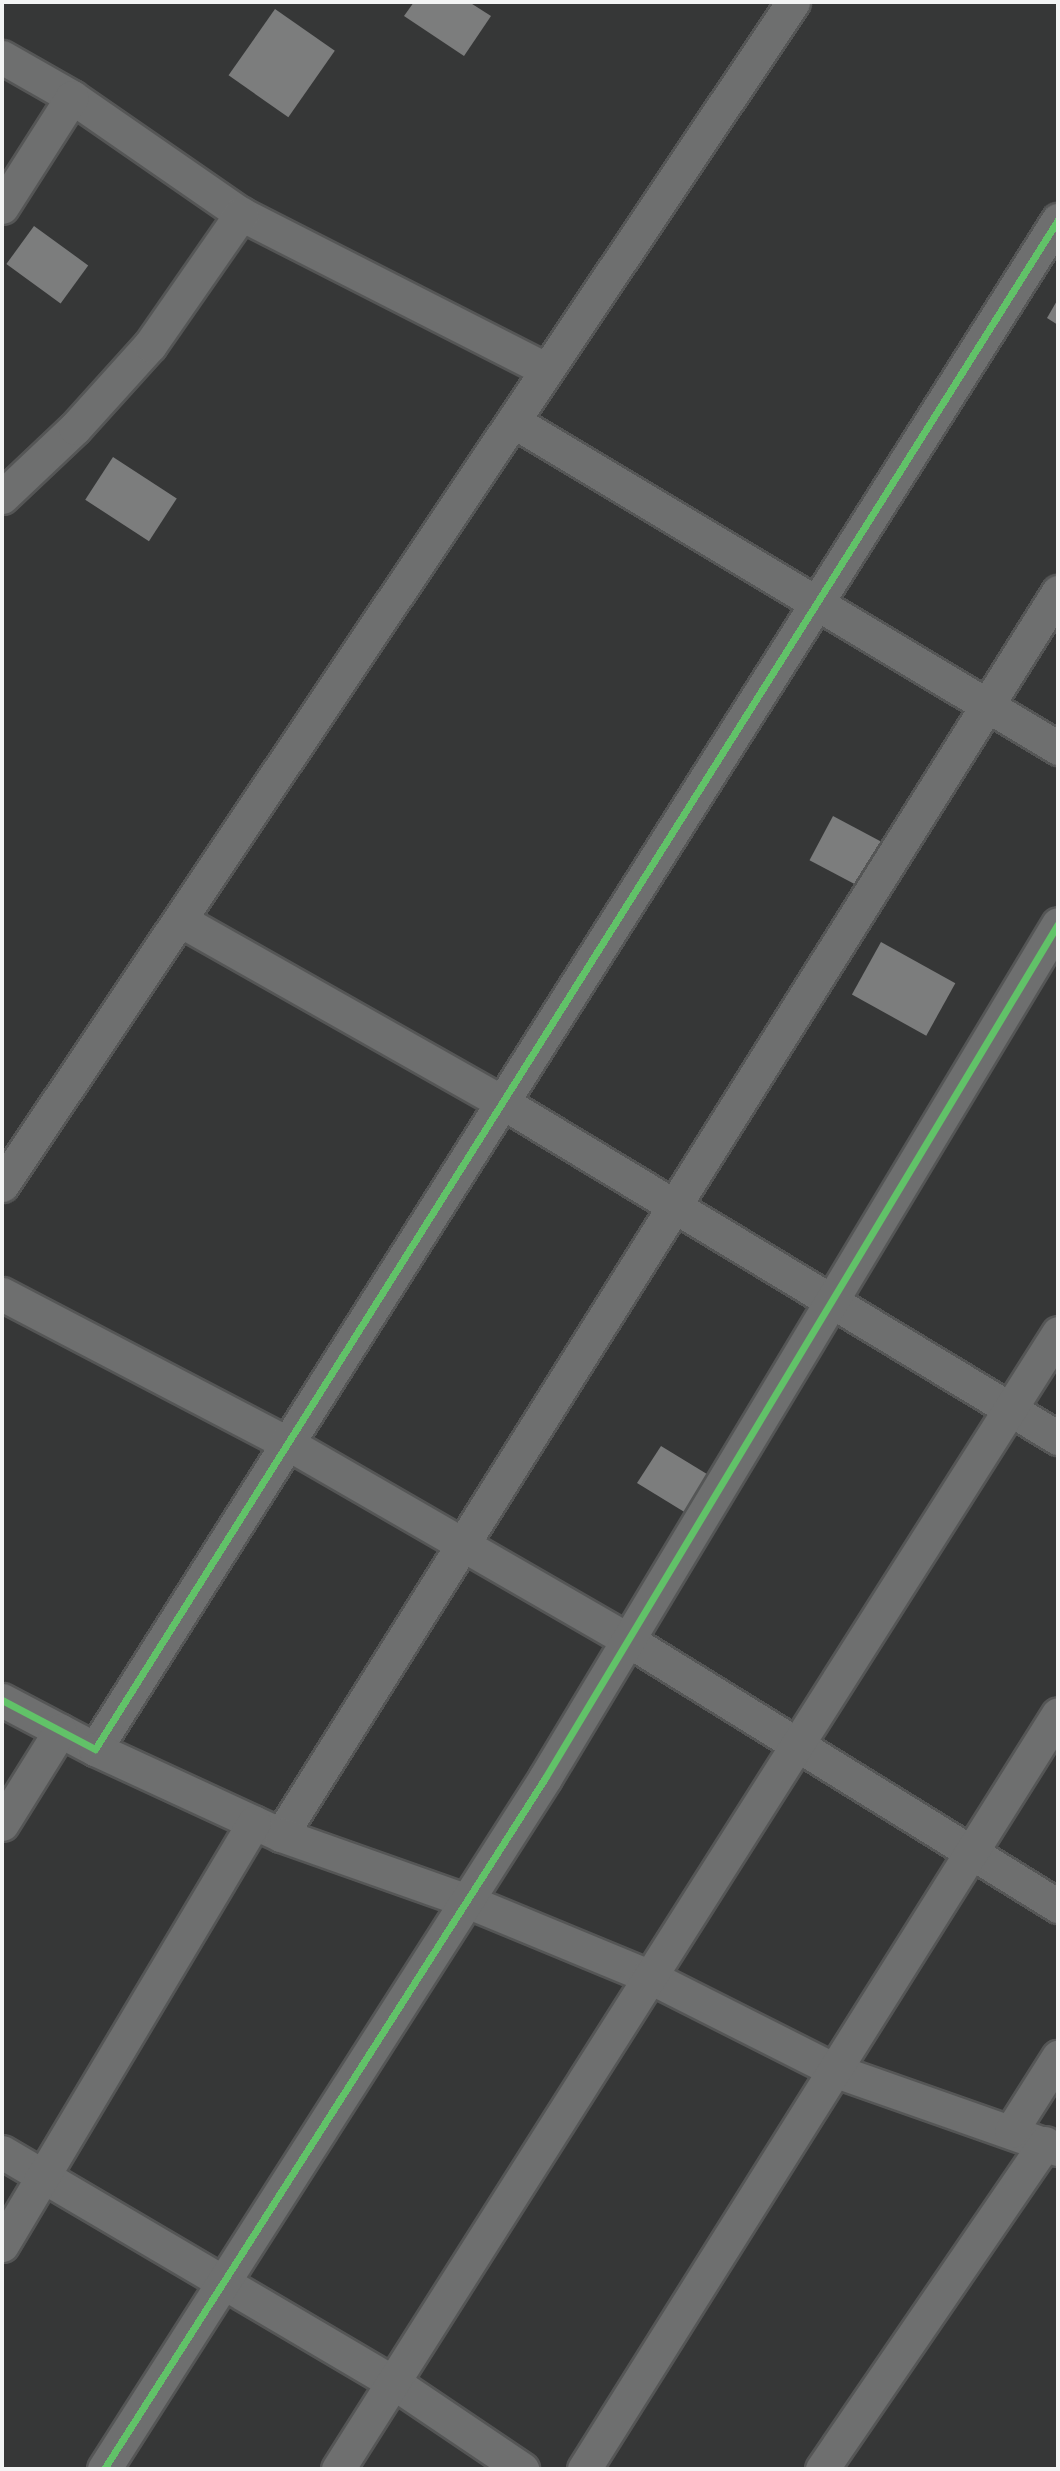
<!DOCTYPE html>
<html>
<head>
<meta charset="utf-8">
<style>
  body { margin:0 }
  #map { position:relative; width:1060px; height:2471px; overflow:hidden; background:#363737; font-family:"Space Grotesk",sans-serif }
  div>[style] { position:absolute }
  .building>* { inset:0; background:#7c7d7d; transform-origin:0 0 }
  .roads { filter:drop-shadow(2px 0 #555656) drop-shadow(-2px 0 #555656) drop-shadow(0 2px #555656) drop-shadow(0 -2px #555656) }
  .street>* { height:33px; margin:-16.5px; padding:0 16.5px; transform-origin:16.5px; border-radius:16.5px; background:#6e6f6f }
  .cycleway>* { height:7px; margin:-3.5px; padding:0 3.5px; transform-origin:3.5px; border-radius:3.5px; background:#61c268 }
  span { translate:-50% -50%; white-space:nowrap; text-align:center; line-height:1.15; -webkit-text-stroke:7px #1e1f1f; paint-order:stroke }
  .frame { position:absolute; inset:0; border:4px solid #f3f4f4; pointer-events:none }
</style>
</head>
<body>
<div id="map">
  <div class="building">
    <i style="clip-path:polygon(414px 2px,469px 2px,491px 16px,464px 56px,404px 16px)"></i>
    <i style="left:275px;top:9px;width:73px;height:81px;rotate:35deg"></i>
    <i style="left:34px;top:226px;width:67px;height:47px;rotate:36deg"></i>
    <i style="clip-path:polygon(1058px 299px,1058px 325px,1047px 318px)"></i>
    <i style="left:113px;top:457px;width:76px;height:51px;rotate:33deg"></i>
    <i style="left:833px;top:816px;width:67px;height:50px;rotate:28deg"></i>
    <i style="left:881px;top:942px;width:85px;height:60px;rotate:29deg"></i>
    <i style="clip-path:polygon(661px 1446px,720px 1482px,686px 1513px,637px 1483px)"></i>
  </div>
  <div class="roads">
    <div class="street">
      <i style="left:2px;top:57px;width:81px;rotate:29.7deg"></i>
      <i style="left:72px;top:97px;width:206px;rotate:34.7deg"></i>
      <i style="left:241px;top:214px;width:343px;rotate:27deg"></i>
      <i style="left:2px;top:207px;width:130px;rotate:-57.5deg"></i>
      <i style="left:513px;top:421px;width:636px;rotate:30.96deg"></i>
      <i style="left:2px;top:497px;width:100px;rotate:-43.4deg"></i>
      <i style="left:75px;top:428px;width:112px;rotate:-47.9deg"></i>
      <i style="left:150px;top:345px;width:160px;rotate:-55.2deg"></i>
      <i style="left:180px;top:920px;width:370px;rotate:29.5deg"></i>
      <i style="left:502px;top:1102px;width:650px;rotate:31.15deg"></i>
      <i style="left:2px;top:1185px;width:1423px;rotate:-56.23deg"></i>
      <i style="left:2px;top:1294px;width:322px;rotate:27.6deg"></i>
      <i style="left:287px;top:1443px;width:394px;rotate:30deg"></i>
      <i style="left:628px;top:1640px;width:506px;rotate:31.74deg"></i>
      <i style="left:2px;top:1700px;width:105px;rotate:27.8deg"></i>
      <i style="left:95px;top:1749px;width:1807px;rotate:-57.8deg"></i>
      <i style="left:95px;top:1749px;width:205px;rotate:24.8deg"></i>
      <i style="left:281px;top:1835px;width:1466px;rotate:-57.99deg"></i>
      <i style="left:2px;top:1824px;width:110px;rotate:-58.1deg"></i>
      <i style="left:281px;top:1835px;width:197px;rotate:19.5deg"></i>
      <i style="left:467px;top:1901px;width:196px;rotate:22.5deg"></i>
      <i style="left:648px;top:1976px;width:211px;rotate:26.8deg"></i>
      <i style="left:836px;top:2071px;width:235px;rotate:19.4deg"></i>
      <i style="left:1011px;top:2131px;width:88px;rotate:-57.6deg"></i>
      <i style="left:2px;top:2152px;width:454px;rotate:30.5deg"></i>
      <i style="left:393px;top:2382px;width:156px;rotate:34deg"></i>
      <i style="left:2px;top:2245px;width:492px;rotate:-59.2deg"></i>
      <i style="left:104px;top:2469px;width:820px;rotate:-57.45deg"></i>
      <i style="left:545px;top:1778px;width:996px;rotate:-59.01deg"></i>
      <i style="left:338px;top:2469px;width:1345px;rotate:-57.63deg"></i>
      <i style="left:584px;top:2469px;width:891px;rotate:-57.88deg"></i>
      <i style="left:822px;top:2469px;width:395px;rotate:-55.6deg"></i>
    </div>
  </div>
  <div class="cycleway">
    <i style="left:2px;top:1700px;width:105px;rotate:27.8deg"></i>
    <i style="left:95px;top:1749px;width:1807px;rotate:-57.8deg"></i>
    <i style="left:104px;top:2469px;width:820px;rotate:-57.45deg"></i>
    <i style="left:545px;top:1778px;width:996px;rotate:-59.01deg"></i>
  </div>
  <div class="frame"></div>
</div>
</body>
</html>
